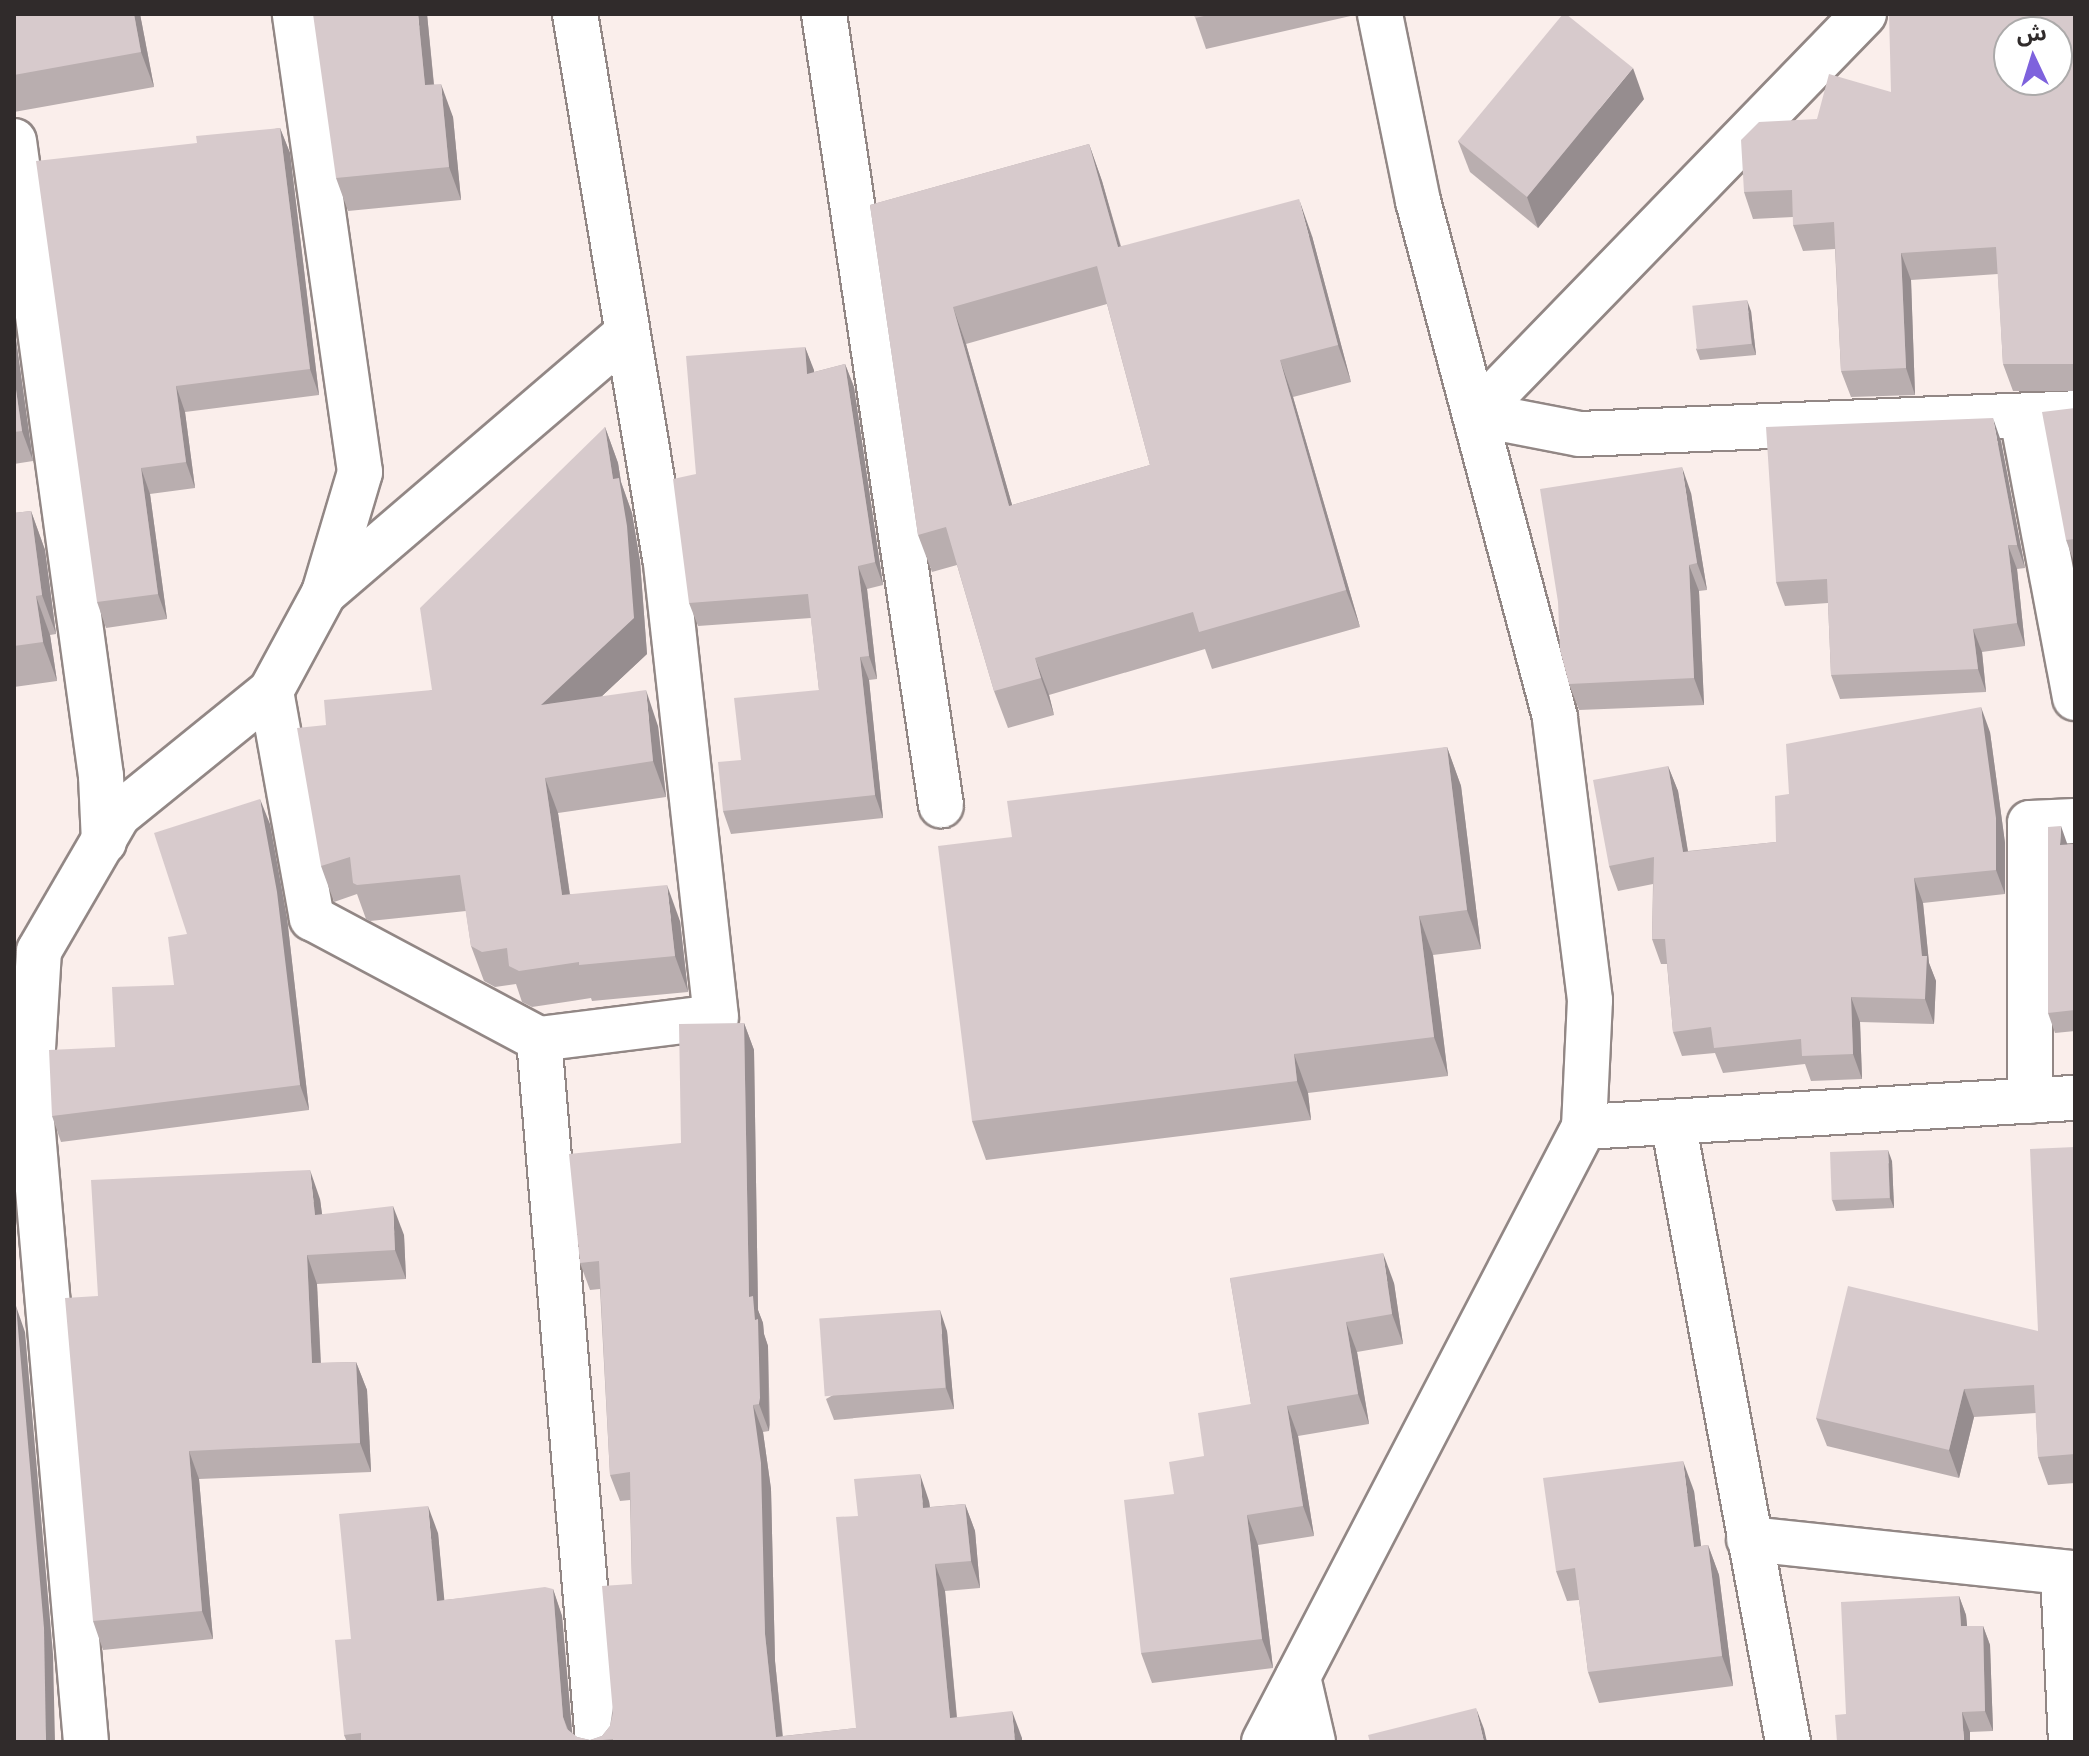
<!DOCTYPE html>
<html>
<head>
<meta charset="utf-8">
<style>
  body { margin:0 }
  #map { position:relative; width:2089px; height:1756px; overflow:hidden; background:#faeeeb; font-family:"Alegreya Sans","Noto Sans Arabic",sans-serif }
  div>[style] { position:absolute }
  .roads { filter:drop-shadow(2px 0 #928785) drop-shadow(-2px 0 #928785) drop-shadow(0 2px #928785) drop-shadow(0 -2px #928785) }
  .minor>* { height:44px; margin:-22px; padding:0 22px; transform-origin:22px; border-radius:22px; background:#fff }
  .tertiary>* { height:44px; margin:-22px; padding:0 22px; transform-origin:22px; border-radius:22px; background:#fff }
  .wall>* { inset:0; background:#b9aeaf }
  .shaded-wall>* { inset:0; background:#968d8f }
  .building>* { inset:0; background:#d7cacc; transform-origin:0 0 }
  span { translate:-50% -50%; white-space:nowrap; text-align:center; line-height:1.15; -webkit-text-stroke:7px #fff; paint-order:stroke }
  .frame { position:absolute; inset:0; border:16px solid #302b2b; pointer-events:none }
  .north { position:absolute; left:1993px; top:16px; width:80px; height:80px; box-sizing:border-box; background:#fff; border:2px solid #acaaaa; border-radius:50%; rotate:356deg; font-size:22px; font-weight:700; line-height:32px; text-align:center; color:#302b2b }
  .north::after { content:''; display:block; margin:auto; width:28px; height:36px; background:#7e62dd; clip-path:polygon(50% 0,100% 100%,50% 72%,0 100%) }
</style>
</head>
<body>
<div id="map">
  <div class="roads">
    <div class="minor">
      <i style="left:824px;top:14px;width:800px;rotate:81.59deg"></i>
      <i style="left:1864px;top:14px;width:557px;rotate:134.13deg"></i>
      <i style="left:1476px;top:414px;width:106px;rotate:10.9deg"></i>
      <i style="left:1580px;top:434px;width:495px;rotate:-2.4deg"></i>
      <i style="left:14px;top:141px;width:641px;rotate:82.2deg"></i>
      <i style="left:101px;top:776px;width:66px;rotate:87.4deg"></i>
      <i style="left:2022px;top:417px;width:286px;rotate:79.3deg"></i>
      <i style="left:324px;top:593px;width:399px;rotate:-40.6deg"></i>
      <i style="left:271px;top:691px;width:231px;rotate:79.8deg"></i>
      <i style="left:312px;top:918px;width:257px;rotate:28.1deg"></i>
      <i style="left:539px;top:1039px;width:178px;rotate:-7.1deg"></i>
      <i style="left:716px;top:1017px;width:462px;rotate:-96.3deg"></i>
      <i style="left:665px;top:558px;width:551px;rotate:-99.39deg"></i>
      <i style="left:539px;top:1039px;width:705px;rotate:85.2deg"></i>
      <i style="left:14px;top:1086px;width:20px;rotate:37deg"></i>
      <i style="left:30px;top:1098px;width:646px;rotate:85.03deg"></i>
      <i style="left:30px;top:1098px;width:147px;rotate:-86.5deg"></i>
      <i style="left:39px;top:951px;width:157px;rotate:-59.8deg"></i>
      <i style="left:118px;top:815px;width:197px;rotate:-39deg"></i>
      <i style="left:271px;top:691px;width:111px;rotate:-61.6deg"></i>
      <i style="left:324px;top:593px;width:126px;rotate:-73.4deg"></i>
      <i style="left:360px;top:472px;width:463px;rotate:-98.1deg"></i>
      <i style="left:2030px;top:1101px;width:278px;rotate:-90deg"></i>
      <i style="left:2030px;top:823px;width:45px;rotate:-2.5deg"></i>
      <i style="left:1673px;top:1122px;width:631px;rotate:79.49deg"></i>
      <i style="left:1584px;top:1127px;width:492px;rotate:-3.4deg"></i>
      <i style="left:1749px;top:1539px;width:328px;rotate:6deg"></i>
      <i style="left:2063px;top:1573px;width:169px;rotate:87.3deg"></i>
      <i style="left:1298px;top:1677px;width:67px;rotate:77deg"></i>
    </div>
    <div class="tertiary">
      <i style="left:1264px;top:1742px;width:693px;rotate:-62.51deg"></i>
      <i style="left:1584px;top:1127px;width:127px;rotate:-87.3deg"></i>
      <i style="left:1590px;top:1000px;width:285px;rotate:-97.1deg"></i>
      <i style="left:1555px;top:717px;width:534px;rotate:-104.87deg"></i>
      <i style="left:1418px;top:201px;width:191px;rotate:-101.5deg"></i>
    </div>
  </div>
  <div class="wall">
    <i style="clip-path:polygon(14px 14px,140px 14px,154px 87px,14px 112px)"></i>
    <i style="clip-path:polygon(427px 14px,434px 84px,453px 117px,461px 200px,348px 211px,336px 178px)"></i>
    <i style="clip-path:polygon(1194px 14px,1355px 14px,1355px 15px,1206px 49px)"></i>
    <i style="clip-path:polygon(2075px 14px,2075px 391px,2013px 391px,2003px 364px,1998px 274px,1911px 280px,1915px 395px,1851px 397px,1841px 371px,1835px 249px,1803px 251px,1793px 225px,1793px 217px,1753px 219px,1744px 192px,1817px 119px,1891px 92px)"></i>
    <i style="clip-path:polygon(1644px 99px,1538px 228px,1470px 172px,1458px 141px)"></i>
    <i style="clip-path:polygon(280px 128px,290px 153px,319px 395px,185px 412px,195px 488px,150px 494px,167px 619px,106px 628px,97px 602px,197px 143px)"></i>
    <i style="clip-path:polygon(evenodd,1089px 144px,1102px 181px,1121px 246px,1312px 236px,1351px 382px,1293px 397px,1360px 627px,1212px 669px,1205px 649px,1049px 695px,1054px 715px,1008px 728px,994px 691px,957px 565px,932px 572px,918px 535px,870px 205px,1089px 144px,1107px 304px,1150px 465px,1012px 505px,966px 344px,1107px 304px)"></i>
    <i style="clip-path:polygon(1751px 311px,1756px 355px,1700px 360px,1696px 349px)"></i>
    <i style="clip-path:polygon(14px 325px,33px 461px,14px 464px)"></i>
    <i style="clip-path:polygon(805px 347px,814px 372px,845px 364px,854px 387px,883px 585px,867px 589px,877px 679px,869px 680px,883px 818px,731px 834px,723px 811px,741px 760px,819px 690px,811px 618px,698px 626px,689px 603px,696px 474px)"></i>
    <i style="clip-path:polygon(2075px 408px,2075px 565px,2066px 540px)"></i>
    <i style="clip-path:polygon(605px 427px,618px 463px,621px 482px,632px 513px,640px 561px,647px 654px,602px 696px,658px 726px,666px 797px,558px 813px,570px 894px,680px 921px,688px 992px,592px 1001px,591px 998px,532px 1007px,522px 1002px,516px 984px,495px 987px,484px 981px,471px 946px,466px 911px,370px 921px,366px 919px,357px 894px,334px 902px,321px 866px,326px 725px,432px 690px)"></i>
    <i style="clip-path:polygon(2001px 441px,2025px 568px,2017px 569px,2025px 646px,1982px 652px,1986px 692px,1840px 699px,1831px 675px,1828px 603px,1785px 606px,1776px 582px)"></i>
    <i style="clip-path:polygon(1691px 493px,1707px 590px,1699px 591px,1704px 705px,1579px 710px,1569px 684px)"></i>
    <i style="clip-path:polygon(31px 511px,45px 550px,56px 634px,50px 635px,57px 681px,14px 687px,14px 513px)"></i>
    <i style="clip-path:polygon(1990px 732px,2005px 843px,2005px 894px,1923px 903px,1929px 963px,1936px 981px,1934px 1024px,1860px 1022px,1862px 1079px,1811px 1081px,1805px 1064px,1723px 1073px,1715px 1053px,1682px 1056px,1673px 1032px,1667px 964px,1661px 964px,1652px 939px,1653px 884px,1618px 891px,1609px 866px,1668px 766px,1678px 791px,1688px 851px,1776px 842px,1789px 794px)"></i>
    <i style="clip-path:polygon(1447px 747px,1461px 786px,1481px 949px,1433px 955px,1448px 1076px,1308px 1093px,1311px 1120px,986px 1160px,972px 1121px,1012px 837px)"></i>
    <i style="clip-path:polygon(270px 824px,287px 918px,309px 1110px,61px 1142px,52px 1116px,174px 985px,187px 934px)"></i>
    <i style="clip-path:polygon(2067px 844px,2075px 844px,2075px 1031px,2055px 1033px,2048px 1013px)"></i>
    <i style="clip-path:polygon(744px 1023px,754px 1050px,758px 1310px,763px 1323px,764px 1334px,768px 1346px,770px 1425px,769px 1431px,763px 1432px,771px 1489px,775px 1661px,783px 1736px,856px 1728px,858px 1516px,929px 1501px,930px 1507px,965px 1504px,975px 1531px,980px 1588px,945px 1591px,957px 1717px,1022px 1738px,1022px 1742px,347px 1742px,344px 1735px,351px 1639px,438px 1533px,444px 1600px,553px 1589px,562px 1616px,572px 1733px,577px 1737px,590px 1740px,602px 1736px,610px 1726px,632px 1584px,630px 1500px,620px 1501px,610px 1475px,600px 1289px,590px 1290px,580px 1263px,681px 1143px)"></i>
    <i style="clip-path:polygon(2075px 1147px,2075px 1483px,2048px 1485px,2038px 1457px,2036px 1413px,1974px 1417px,1959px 1478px,1827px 1446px,1816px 1418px,2038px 1331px)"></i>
    <i style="clip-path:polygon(1892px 1161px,1894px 1208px,1836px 1211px,1832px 1200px)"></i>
    <i style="clip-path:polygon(320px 1199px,322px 1214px,404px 1235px,406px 1279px,317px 1284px,321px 1363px,356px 1362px,367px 1390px,371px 1472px,199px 1479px,213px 1639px,103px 1650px,93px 1621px,98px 1296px)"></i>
    <i style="clip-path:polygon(1230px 1278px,1394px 1283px,1403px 1344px,1357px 1352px,1369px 1424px,1298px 1436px,1314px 1536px,1258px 1545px,1273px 1668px,1152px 1683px,1141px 1653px,1174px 1494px,1251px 1404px)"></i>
    <i style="clip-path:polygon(947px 1331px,954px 1409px,834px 1420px,826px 1399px)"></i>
    <i style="clip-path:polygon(1694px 1491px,1701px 1546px,1708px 1545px,1719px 1575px,1733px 1686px,1599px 1703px,1588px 1672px,1579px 1600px,1567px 1601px,1556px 1571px)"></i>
    <i style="clip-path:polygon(1959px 1596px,1966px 1615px,1967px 1626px,1983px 1626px,1990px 1645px,1993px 1731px,1970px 1732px,1846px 1714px)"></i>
  </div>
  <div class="shaded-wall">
    <i style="clip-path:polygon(134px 14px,140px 14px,154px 87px,141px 52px)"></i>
    <i style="clip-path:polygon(418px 14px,427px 14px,437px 118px,425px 85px)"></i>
    <i style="clip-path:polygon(1633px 68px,1644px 99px,1538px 228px,1527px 197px)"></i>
    <i style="clip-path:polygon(441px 84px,453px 117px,461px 200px,449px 167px)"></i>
    <i style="clip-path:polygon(280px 128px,290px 153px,319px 395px,310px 369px)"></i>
    <i style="clip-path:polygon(1089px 144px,1102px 181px,1131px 284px,1118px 247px)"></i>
    <i style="clip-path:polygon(1299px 199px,1312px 236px,1351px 382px,1338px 345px)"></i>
    <i style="clip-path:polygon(1901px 253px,1911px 280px,1915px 395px,1906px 368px)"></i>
    <i style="clip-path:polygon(1747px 300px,1751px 311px,1756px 355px,1752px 344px)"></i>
    <i style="clip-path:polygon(953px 307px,966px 344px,1023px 543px,1009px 506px)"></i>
    <i style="clip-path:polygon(14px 325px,33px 461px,22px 431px,14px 376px)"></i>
    <i style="clip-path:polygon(805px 347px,814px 370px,816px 397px,807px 374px)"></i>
    <i style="clip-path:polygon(1280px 360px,1293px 397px,1360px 627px,1346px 590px)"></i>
    <i style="clip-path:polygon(845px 364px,854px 387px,883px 585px,875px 562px)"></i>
    <i style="clip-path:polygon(176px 386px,185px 412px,195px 488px,186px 462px)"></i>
    <i style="clip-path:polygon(1993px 418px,2001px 441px,2025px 568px,2017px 545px)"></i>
    <i style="clip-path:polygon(605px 427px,618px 463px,621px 482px,632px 513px,640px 561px,647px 654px,554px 741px,541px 705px,613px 479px)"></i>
    <i style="clip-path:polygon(1682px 467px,1691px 493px,1707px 590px,1697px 563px)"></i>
    <i style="clip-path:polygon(141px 468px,150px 494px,167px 619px,158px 594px)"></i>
    <i style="clip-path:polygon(31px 511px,45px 550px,56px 634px,42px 595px)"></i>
    <i style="clip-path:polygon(2008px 545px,2017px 569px,2025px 646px,2017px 623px)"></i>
    <i style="clip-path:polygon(1689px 565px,1699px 591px,1704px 705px,1694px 678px)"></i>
    <i style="clip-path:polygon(858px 566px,867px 589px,877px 679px,869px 656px)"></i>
    <i style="clip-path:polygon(36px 596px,50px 635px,57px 681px,43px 642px)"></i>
    <i style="clip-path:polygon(1973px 629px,1982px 652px,1986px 692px,1978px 669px)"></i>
    <i style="clip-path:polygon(860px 657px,869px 680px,883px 818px,875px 795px)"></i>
    <i style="clip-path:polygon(1035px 658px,1049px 695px,1054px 715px,1041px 678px)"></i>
    <i style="clip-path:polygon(646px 690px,658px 726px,666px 797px,653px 761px)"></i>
    <i style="clip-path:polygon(1981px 707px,1990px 732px,2005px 843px,2005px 894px,1996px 870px)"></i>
    <i style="clip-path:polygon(1447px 747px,1461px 786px,1481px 949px,1467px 910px)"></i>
    <i style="clip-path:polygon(1668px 766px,1678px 791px,1692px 877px,1683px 852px)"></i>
    <i style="clip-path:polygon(545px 778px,558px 813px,575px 931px,562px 895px)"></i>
    <i style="clip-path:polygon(260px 799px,270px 824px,287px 918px,309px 1110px,300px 1085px)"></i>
    <i style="clip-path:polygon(2061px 826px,2068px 846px,2060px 845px)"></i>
    <i style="clip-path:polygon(1914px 878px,1923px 903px,1929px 963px,1936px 981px,1934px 1024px,1925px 999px)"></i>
    <i style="clip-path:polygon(667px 885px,680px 921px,688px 992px,675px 956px)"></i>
    <i style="clip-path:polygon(1419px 916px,1433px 955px,1448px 1076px,1434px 1037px)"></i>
    <i style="clip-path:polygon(1851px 997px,1860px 1022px,1862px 1079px,1853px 1054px)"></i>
    <i style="clip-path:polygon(744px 1023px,754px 1050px,758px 1310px,763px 1323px,764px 1334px,768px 1346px,769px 1431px,759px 1404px,749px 1297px)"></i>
    <i style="clip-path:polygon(1294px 1054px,1308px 1093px,1311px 1120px,1297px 1081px)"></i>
    <i style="clip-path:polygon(1888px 1150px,1892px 1161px,1894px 1208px,1890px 1198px)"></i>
    <i style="clip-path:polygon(310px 1170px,320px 1199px,326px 1244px,315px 1215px)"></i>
    <i style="clip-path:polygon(393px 1206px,404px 1235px,406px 1279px,395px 1250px)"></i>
    <i style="clip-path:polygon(1383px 1253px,1394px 1283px,1403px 1344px,1392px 1314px)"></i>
    <i style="clip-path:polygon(307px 1255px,317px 1284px,322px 1392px,312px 1363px)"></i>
    <i style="clip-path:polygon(14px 1257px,16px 1306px,25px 1332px,53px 1654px,55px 1742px,46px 1742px,14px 1324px)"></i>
    <i style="clip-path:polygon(940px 1310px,947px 1331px,954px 1409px,946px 1388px)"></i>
    <i style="clip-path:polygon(1346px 1322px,1357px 1352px,1369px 1424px,1358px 1394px)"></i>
    <i style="clip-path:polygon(356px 1362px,367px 1390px,371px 1472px,360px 1443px)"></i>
    <i style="clip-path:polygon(1964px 1389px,1974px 1417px,1959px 1478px,1949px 1450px)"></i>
    <i style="clip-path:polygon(753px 1405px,763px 1432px,771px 1489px,775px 1661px,783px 1742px,776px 1737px,765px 1634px)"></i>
    <i style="clip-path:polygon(1287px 1406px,1298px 1436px,1314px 1536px,1303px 1506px)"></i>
    <i style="clip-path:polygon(189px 1451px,199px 1479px,213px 1639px,202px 1611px)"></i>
    <i style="clip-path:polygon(1683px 1461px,1694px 1491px,1705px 1577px,1694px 1547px)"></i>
    <i style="clip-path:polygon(920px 1474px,929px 1501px,933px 1534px,923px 1508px)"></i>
    <i style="clip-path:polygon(965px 1504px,975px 1531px,980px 1588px,971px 1561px)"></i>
    <i style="clip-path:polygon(428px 1506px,438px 1533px,447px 1628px,437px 1601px)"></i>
    <i style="clip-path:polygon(1247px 1515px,1258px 1545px,1273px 1668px,1262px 1639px)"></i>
    <i style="clip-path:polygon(1708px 1545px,1719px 1575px,1733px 1686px,1722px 1656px)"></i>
    <i style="clip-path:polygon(935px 1564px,945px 1591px,959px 1742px,950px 1718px)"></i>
    <i style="clip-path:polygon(553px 1589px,562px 1616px,573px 1742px,563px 1717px)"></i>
    <i style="clip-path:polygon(1959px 1596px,1966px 1615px,1969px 1646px,1961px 1626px)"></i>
    <i style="clip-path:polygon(1983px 1626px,1990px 1645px,1993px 1731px,1985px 1711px)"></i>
    <i style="clip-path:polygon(1476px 1708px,1484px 1729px,1487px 1742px,1484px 1742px)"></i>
    <i style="clip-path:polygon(1012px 1711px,1022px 1738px,1022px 1742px,1015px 1742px)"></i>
    <i style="clip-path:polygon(1962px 1712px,1970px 1732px,1970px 1742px,1964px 1742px)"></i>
  </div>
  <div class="building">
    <i style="clip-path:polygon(14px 14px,134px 14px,141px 52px,14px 75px)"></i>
    <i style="clip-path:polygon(313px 14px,418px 14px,425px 85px,441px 84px,449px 167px,336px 178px)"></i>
    <i style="clip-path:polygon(1194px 14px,1213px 14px,1195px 18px)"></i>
    <i style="clip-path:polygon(1563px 14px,1566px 14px,1633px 68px,1527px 197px,1458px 141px)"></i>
    <i style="clip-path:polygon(evenodd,1889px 14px,2075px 14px,2075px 364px,2003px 364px,1996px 247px,1901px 253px,1906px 368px,1841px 371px,1834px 222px,1793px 225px,1792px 190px,1744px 192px,1741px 140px,1759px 122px,1817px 119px,1829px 74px,1891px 92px,1889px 14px,2009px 32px,2057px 32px,2057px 80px,2009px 80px,2009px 32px)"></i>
    <i style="clip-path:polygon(280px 128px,310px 369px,176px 386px,186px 462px,141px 468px,158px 594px,97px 602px,36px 161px,197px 143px,196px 136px)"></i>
    <i style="clip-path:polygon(evenodd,1089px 144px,1118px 247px,1299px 199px,1338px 345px,1280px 360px,1346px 590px,1199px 632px,1193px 612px,1035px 658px,1041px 678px,994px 691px,946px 527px,918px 535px,870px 205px,1089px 144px,1097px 266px,1150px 465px,1009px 506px,953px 307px,1097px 266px)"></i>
    <i style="left:1747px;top:300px;width:44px;height:55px;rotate:84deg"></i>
    <i style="clip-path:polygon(805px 347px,807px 374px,845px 364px,875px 562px,858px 566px,869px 656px,860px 657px,875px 795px,723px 811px,718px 762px,741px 760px,734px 698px,819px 690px,808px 594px,689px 603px,673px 479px,696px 474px,686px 356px)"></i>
    <i style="clip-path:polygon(14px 376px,22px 431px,14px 432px)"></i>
    <i style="clip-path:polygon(2075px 408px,2075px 539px,2066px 540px,2042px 412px)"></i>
    <i style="clip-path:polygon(1993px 418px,2017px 545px,2008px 545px,2017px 623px,1973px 629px,1978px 669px,1831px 675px,1827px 579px,1776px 582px,1766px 427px)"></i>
    <i style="clip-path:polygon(605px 427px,613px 479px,619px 478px,627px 526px,634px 618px,541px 705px,646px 690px,653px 761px,545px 778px,562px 895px,667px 885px,675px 956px,579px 965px,579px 962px,519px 971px,509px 966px,507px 948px,482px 952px,471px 946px,460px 875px,357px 885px,353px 883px,350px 857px,321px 866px,297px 728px,326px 725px,324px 700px,432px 690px,420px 608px)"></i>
    <i style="clip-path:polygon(1682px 467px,1697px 563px,1689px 565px,1694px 678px,1569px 684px,1560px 650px,1558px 602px,1540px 489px)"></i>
    <i style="clip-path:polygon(31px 511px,42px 595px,36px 596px,43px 642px,14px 646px,14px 513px)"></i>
    <i style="clip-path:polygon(1981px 707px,1996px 818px,1996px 870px,1914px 878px,1922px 956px,1927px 956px,1925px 999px,1851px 997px,1853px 1054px,1802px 1056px,1801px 1039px,1714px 1048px,1711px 1027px,1673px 1032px,1665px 939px,1652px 939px,1654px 857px,1609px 866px,1593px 780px,1668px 766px,1683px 852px,1776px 842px,1775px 796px,1789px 794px,1786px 744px)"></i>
    <i style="clip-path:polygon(1447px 747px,1467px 910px,1419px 916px,1434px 1037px,1294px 1054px,1297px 1081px,972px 1121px,938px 846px,1012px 837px,1007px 801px)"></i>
    <i style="clip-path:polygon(260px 799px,277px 892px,300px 1085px,52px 1116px,49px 1050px,115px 1047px,112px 987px,174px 985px,168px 937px,187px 934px,154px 833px)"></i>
    <i style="clip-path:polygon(2061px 826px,2060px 845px,2075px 844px,2075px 1010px,2048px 1013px,2048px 827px)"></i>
    <i style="clip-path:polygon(744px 1023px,749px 1297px,753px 1296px,755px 1320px,758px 1319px,760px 1398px,759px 1404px,753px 1405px,761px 1463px,765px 1634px,776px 1737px,856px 1728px,836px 1517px,858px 1516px,854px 1479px,920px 1474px,923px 1508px,965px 1504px,971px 1561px,935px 1564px,950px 1718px,1012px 1711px,1015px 1742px,613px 1742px,613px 1739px,581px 1742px,361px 1742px,361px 1733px,344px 1735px,335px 1640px,351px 1639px,339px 1514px,428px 1506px,437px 1601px,545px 1587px,553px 1589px,563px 1717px,567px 1729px,577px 1737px,590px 1740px,602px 1736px,610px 1726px,613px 1713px,602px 1586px,632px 1584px,630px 1472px,610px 1475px,599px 1261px,580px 1263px,569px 1154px,681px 1143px,679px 1024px)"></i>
    <i style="clip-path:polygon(2075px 1147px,2075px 1454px,2038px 1457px,2034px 1385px,1964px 1389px,1949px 1450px,1816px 1418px,1848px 1286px,2038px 1331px,2030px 1149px)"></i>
    <i style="left:1888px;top:1150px;width:48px;height:58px;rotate:88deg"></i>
    <i style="clip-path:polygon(310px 1170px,315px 1215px,393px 1206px,395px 1250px,307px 1255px,312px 1363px,356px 1362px,360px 1443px,189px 1451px,202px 1611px,93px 1621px,65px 1298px,98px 1296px,91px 1180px)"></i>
    <i style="clip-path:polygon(1383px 1253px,1392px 1314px,1346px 1322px,1358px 1394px,1287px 1406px,1303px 1506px,1247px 1515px,1262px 1639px,1141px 1653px,1124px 1500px,1174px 1494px,1169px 1462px,1204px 1456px,1198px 1413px,1251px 1404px,1230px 1278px)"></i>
    <i style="clip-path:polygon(16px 1305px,44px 1628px,46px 1742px,14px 1742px,14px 1306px)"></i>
    <i style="left:940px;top:1310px;width:78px;height:121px;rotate:86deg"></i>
    <i style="clip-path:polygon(1683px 1461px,1694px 1547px,1708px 1545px,1722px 1656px,1588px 1672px,1575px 1568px,1556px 1571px,1543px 1478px)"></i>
    <i style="clip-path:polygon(1959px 1596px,1961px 1626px,1983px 1626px,1985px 1711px,1962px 1712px,1964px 1742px,1837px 1742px,1835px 1715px,1846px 1714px,1841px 1602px)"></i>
    <i style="clip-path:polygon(1476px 1708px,1484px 1742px,1370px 1742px,1368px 1735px)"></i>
  </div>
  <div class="frame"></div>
  <div class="north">ش</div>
</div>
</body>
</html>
